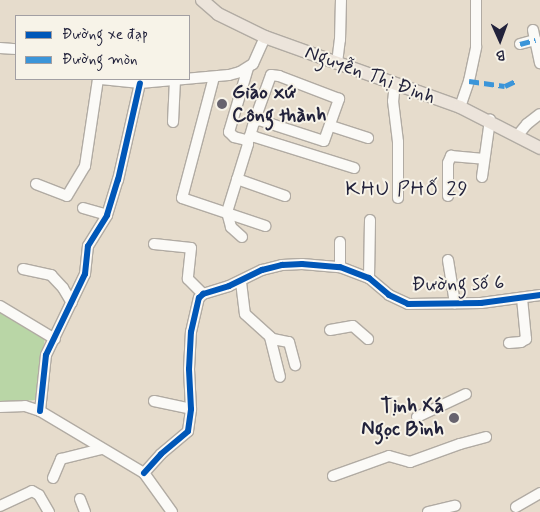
<!DOCTYPE html>
<html>
<head>
<meta charset="utf-8">
<style>
  body { margin:0 }
  #map { position:relative; width:540px; height:512px; overflow:hidden; background:#e6dccc; font-family:Mynerve,sans-serif }
  div>[style] { position:absolute }
  .green>* { inset:0; background:#b9d6a6 }
  .roads { filter:drop-shadow(1px 0 #b1aba3) drop-shadow(-1px 0 #b1aba3) drop-shadow(0 1px #b1aba3) drop-shadow(0 -1px #b1aba3) }
  .minor>* { height:10px; margin:-5px; padding:0 5px; transform-origin:5px; border-radius:5px; background:#fbfaf7 }
  .major>* { height:12px; margin:-6px; padding:0 6px; transform-origin:6px; border-radius:6px; background:#ece4db }
  .quiet>* { height:5px; margin-top:-2.5px; transform-origin:0; background:repeating-linear-gradient(90deg,#3b95d9 0 10px,transparent 0 15px) }
  .cycleway>* { height:6px; margin:-3px; padding:0 3px; transform-origin:3px; border-radius:3px; background:#0057b8 }
  .dots>* { width:14px; height:14px; translate:-50% -50%; box-sizing:border-box; border:2px solid #f7f3e8; border-radius:50% }
  span { translate:-50% -50%; white-space:nowrap; text-align:center; line-height:1.15; -webkit-text-stroke:4px #f7f3e8; paint-order:stroke }
  .street-label { font-size:20px; color:#22223b }
  .poi-label { font-size:20px; color:#22223b; font-weight:700 }
  .left { translate:0 -50%; text-align:left }
  .right { translate:-100% -50%; text-align:right }
  .neighbourhood-label { font-size:21px; color:#22223b; letter-spacing:1px }
  .legend { position:absolute; left:15px; top:15px; width:175px; height:65px; box-sizing:border-box; background:#f7f3e8; border:1px solid #a29fa3; margin:0; padding:6px 9px; list-style:none; font-size:15px; color:#22223b }
  .legend li { display:flex; align-items:center; gap:10px; height:25px }
  .legend b { width:25px; border:1px solid #a29fa3 }
  .north { position:absolute; left:475px; top:15px; width:50px; height:50px; -webkit-text-stroke:4px #f7f3e8; paint-order:stroke; rotate:178deg; font-size:14px; font-weight:700; line-height:20px; text-align:center; color:#22223b }
  .north::after { content:''; display:block; margin:auto; width:18px; height:22px; background:#22223b; clip-path:polygon(50% 0,100% 100%,50% 72%,0 100%) }
</style>
</head>
<body>
<div id="map">
  <div class="green">
    <i style="clip-path:polygon(0 310px,45px 338px,35px 400px,0 403px)"></i>
  </div>
  <div class="roads">
    <div class="minor">
      <i style="left:533px;top:30px;width:34px;rotate:78deg"></i>
      <i style="left:520px;top:44px;width:16px;rotate:-15deg"></i>
      <i style="left:0;top:48px;width:16px;rotate:4deg"></i>
      <i style="left:337px;top:63px;width:23px;rotate:-83deg"></i>
      <i style="left:340px;top:40px;width:40px;rotate:-88.6deg"></i>
      <i style="left:214px;top:77px;width:125px;rotate:104.8deg"></i>
      <i style="left:182px;top:198px;width:88px;rotate:18.6deg"></i>
      <i style="left:101px;top:79px;width:39px;rotate:6deg"></i>
      <i style="left:140px;top:83px;width:89px;rotate:-5.1deg"></i>
      <i style="left:229px;top:75px;width:11px;rotate:-15deg"></i>
      <i style="left:240px;top:72px;width:15px;rotate:-32deg"></i>
      <i style="left:253px;top:64px;width:30px;rotate:-66deg"></i>
      <i style="left:395px;top:83px;width:18px;rotate:96deg"></i>
      <i style="left:393px;top:101px;width:41px;rotate:83deg"></i>
      <i style="left:398px;top:142px;width:56px;rotate:90deg"></i>
      <i style="left:460px;top:107px;width:28px;rotate:-71deg"></i>
      <i style="left:469px;top:81px;width:35px;rotate:-78deg"></i>
      <i style="left:476px;top:47px;width:47px;rotate:-90deg"></i>
      <i style="left:173px;top:122px;width:42px;rotate:-87.3deg"></i>
      <i style="left:331px;top:126px;width:39px;rotate:18deg"></i>
      <i style="left:518px;top:135px;width:14px;rotate:-51deg"></i>
      <i style="left:527px;top:124px;width:16px;rotate:-38deg"></i>
      <i style="left:250px;top:136px;width:15px;rotate:-74deg"></i>
      <i style="left:254px;top:122px;width:5px;rotate:-22deg"></i>
      <i style="left:259px;top:120px;width:68px;rotate:17.9deg"></i>
      <i style="left:324px;top:141px;width:45px;rotate:-70.3deg"></i>
      <i style="left:339px;top:99px;width:64px;rotate:-159deg"></i>
      <i style="left:279px;top:76px;width:8px;rotate:-173deg"></i>
      <i style="left:271px;top:75px;width:50px;rotate:109.9deg"></i>
      <i style="left:248px;top:141px;width:5px;rotate:-68deg"></i>
      <i style="left:250px;top:136px;width:5px;rotate:11deg"></i>
      <i style="left:255px;top:137px;width:104px;rotate:17.4deg"></i>
      <i style="left:482px;top:177px;width:58px;rotate:-82deg"></i>
      <i style="left:237px;top:179px;width:51px;rotate:19.5deg"></i>
      <i style="left:36px;top:184px;width:33px;rotate:21deg"></i>
      <i style="left:67px;top:196px;width:35px;rotate:-59deg"></i>
      <i style="left:85px;top:166px;width:88px;rotate:-81.5deg"></i>
      <i style="left:448px;top:196px;width:33px;rotate:-90deg"></i>
      <i style="left:448px;top:163px;width:8px;rotate:-67deg"></i>
      <i style="left:451px;top:156px;width:33px;rotate:5deg"></i>
      <i style="left:83px;top:208px;width:25px;rotate:16deg"></i>
      <i style="left:242px;top:237px;width:15px;rotate:-138deg"></i>
      <i style="left:231px;top:227px;width:16px;rotate:-105deg"></i>
      <i style="left:227px;top:212px;width:71px;rotate:-72.8deg"></i>
      <i style="left:248px;top:144px;width:4px;rotate:-117deg"></i>
      <i style="left:246px;top:140px;width:12px;rotate:-166deg"></i>
      <i style="left:234px;top:137px;width:7px;rotate:-135deg"></i>
      <i style="left:229px;top:132px;width:67px;rotate:-73.5deg"></i>
      <i style="left:340px;top:242px;width:25px;rotate:90deg"></i>
      <i style="left:154px;top:244px;width:37px;rotate:6deg"></i>
      <i style="left:191px;top:248px;width:31px;rotate:96deg"></i>
      <i style="left:188px;top:279px;width:21px;rotate:45deg"></i>
      <i style="left:448px;top:260px;width:44px;rotate:80.8deg"></i>
      <i style="left:23px;top:269px;width:29px;rotate:12deg"></i>
      <i style="left:51px;top:275px;width:18px;rotate:47deg"></i>
      <i style="left:63px;top:288px;width:17px;rotate:59deg"></i>
      <i style="left:369px;top:278px;width:58px;rotate:-89deg"></i>
      <i style="left:241px;top:282px;width:32px;rotate:83deg"></i>
      <i style="left:245px;top:314px;width:38px;rotate:42deg"></i>
      <i style="left:273px;top:339px;width:16px;rotate:11deg"></i>
      <i style="left:289px;top:342px;width:24px;rotate:75deg"></i>
      <i style="left:0;top:306px;width:64px;rotate:31deg"></i>
      <i style="left:330px;top:330px;width:23px;rotate:-10deg"></i>
      <i style="left:353px;top:326px;width:20px;rotate:41deg"></i>
      <i style="left:270px;top:337px;width:41px;rotate:76deg"></i>
      <i style="left:509px;top:343px;width:12px;rotate:-5deg"></i>
      <i style="left:521px;top:342px;width:6px;rotate:-31deg"></i>
      <i style="left:526px;top:339px;width:41px;rotate:-95.6deg"></i>
      <i style="left:154px;top:401px;width:38px;rotate:12deg"></i>
      <i style="left:0;top:407px;width:25px;rotate:-2deg"></i>
      <i style="left:25px;top:406px;width:16px;rotate:18deg"></i>
      <i style="left:40px;top:411px;width:121px;rotate:30.8deg"></i>
      <i style="left:144px;top:473px;width:48px;rotate:54.3deg"></i>
      <i style="left:40px;top:411px;width:56px;rotate:-83.9deg"></i>
      <i style="left:46px;top:355px;width:90px;rotate:-64.3deg"></i>
      <i style="left:85px;top:274px;width:28px;rotate:-84deg"></i>
      <i style="left:88px;top:246px;width:36px;rotate:-58deg"></i>
      <i style="left:107px;top:215px;width:37px;rotate:-73deg"></i>
      <i style="left:118px;top:180px;width:99px;rotate:-77.2deg"></i>
      <i style="left:417px;top:417px;width:54px;rotate:-25.1deg"></i>
      <i style="left:144px;top:473px;width:25px;rotate:-48deg"></i>
      <i style="left:161px;top:454px;width:35px;rotate:-40deg"></i>
      <i style="left:188px;top:431px;width:22px;rotate:-82deg"></i>
      <i style="left:191px;top:409px;width:40px;rotate:-92.9deg"></i>
      <i style="left:189px;top:369px;width:37px;rotate:-87deg"></i>
      <i style="left:191px;top:332px;width:35px;rotate:-77deg"></i>
      <i style="left:199px;top:298px;width:6px;rotate:-45deg"></i>
      <i style="left:203px;top:294px;width:27px;rotate:-17deg"></i>
      <i style="left:229px;top:286px;width:37px;rotate:-26deg"></i>
      <i style="left:262px;top:270px;width:21px;rotate:-14deg"></i>
      <i style="left:282px;top:265px;width:20px;rotate:-3deg"></i>
      <i style="left:302px;top:264px;width:38px;rotate:5deg"></i>
      <i style="left:340px;top:267px;width:31px;rotate:21deg"></i>
      <i style="left:369px;top:278px;width:26px;rotate:40deg"></i>
      <i style="left:389px;top:295px;width:21px;rotate:25deg"></i>
      <i style="left:408px;top:304px;width:73px;rotate:-0.8deg"></i>
      <i style="left:481px;top:303px;width:60px;rotate:-7.7deg"></i>
      <i style="left:333px;top:476px;width:59px;rotate:-19.7deg"></i>
      <i style="left:389px;top:456px;width:22px;rotate:16deg"></i>
      <i style="left:410px;top:462px;width:53px;rotate:-19.8deg"></i>
      <i style="left:460px;top:444px;width:27px;rotate:-15deg"></i>
      <i style="left:53px;top:478px;width:21px;rotate:-67deg"></i>
      <i style="left:61px;top:459px;width:41px;rotate:-14deg"></i>
      <i style="left:80px;top:499px;width:14px;rotate:69deg"></i>
      <i style="left:0;top:506px;width:35px;rotate:-25deg"></i>
      <i style="left:32px;top:491px;width:8px;rotate:30deg"></i>
      <i style="left:39px;top:495px;width:20px;rotate:60deg"></i>
      <i style="left:516px;top:507px;width:28px;rotate:-30deg"></i>
      <i style="left:428px;top:512px;width:28px;rotate:-13deg"></i>
    </div>
    <div class="major">
      <i style="left:202px;top:0;width:21px;rotate:41deg"></i>
      <i style="left:218px;top:14px;width:52px;rotate:26.1deg"></i>
      <i style="left:265px;top:37px;width:207px;rotate:19.7deg"></i>
      <i style="left:460px;top:107px;width:90px;rotate:27.1deg"></i>
    </div>
  </div>
  <div class="quiet">
    <i style="left:520px;top:44px;width:16px;rotate:-15deg"></i>
    <i style="left:469px;top:81px;width:36px;rotate:8deg"></i>
    <i style="left:505px;top:86px;width:14px;rotate:-25deg"></i>
  </div>
  <div class="cycleway">
    <i style="left:40px;top:411px;width:56px;rotate:-83.9deg"></i>
    <i style="left:46px;top:355px;width:90px;rotate:-64.3deg"></i>
    <i style="left:85px;top:274px;width:28px;rotate:-84deg"></i>
    <i style="left:88px;top:246px;width:36px;rotate:-58deg"></i>
    <i style="left:107px;top:215px;width:37px;rotate:-73deg"></i>
    <i style="left:118px;top:180px;width:99px;rotate:-77.2deg"></i>
    <i style="left:144px;top:473px;width:25px;rotate:-48deg"></i>
    <i style="left:161px;top:454px;width:35px;rotate:-40deg"></i>
    <i style="left:188px;top:431px;width:22px;rotate:-82deg"></i>
    <i style="left:191px;top:409px;width:40px;rotate:-92.9deg"></i>
    <i style="left:189px;top:369px;width:37px;rotate:-87deg"></i>
    <i style="left:191px;top:332px;width:35px;rotate:-77deg"></i>
    <i style="left:199px;top:298px;width:6px;rotate:-45deg"></i>
    <i style="left:203px;top:294px;width:27px;rotate:-17deg"></i>
    <i style="left:229px;top:286px;width:37px;rotate:-26deg"></i>
    <i style="left:262px;top:270px;width:21px;rotate:-14deg"></i>
    <i style="left:282px;top:265px;width:20px;rotate:-3deg"></i>
    <i style="left:302px;top:264px;width:38px;rotate:5deg"></i>
    <i style="left:340px;top:267px;width:31px;rotate:21deg"></i>
    <i style="left:369px;top:278px;width:26px;rotate:40deg"></i>
    <i style="left:389px;top:295px;width:21px;rotate:25deg"></i>
    <i style="left:408px;top:304px;width:73px;rotate:-0.8deg"></i>
    <i style="left:481px;top:303px;width:60px;rotate:-7.7deg"></i>
  </div>
  <div class="dots">
    <i style="left:222px;top:104px;background:#67636e"></i>
    <i style="left:454px;top:418px;background:#67636e"></i>
  </div>
  <div class="street-label">
    <span style="left:370px;top:75px;rotate:20deg">Nguyễn Thị Định</span>
    <span style="left:458px;top:284px;rotate:-1deg">Đường số 6</span>
  </div>
  <div class="poi-label">
    <span class="left" style="left:232px;top:104px">Giáo xứ<br>Công thành</span>
    <span class="right" style="left:444px;top:418px">Tịnh Xá<br>Ngọc Bình</span>
  </div>
  <div class="neighbourhood-label">
    <span style="left:407px;top:189px">KHU PHỐ 29</span>
  </div>
  <ul class="legend">
  <li><b style="height:6px;background:#0057b8"></b>Đường xe đạp</li>
  <li><b style="height:6px;background:#3b95d9"></b>Đường mòn</li>
  </ul>
  <div class="north">B</div>
</div>
</body>
</html>
